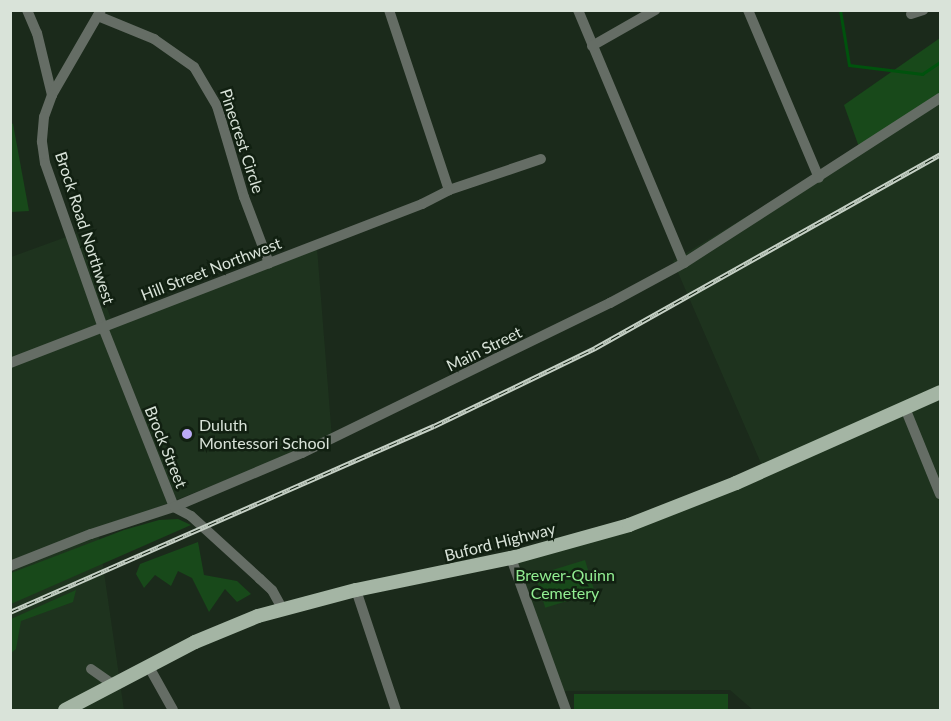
<!DOCTYPE html>
<html>
<head>
<meta charset="utf-8">
<style>
  body { margin:0 }
  #map { position:relative; width:951px; height:721px; overflow:hidden; background:#1b2a1b; font-family:Lato,sans-serif }
  div>[style] { position:absolute }
  .built>* { inset:0; background:#1e331e }
  .green>* { inset:0; background:#18491a; transform-origin:0 0 }
  .stream>* { height:3px; margin:-1.5px; padding:0 1.5px; transform-origin:1.5px; border-radius:1.5px; background:#00520d }
  .minor>* { height:10px; margin:-5px; padding:0 5px; transform-origin:5px; border-radius:5px; background:#656d65 }
  .major>* { height:14px; margin:-7px; padding:0 7px; transform-origin:7px; border-radius:7px; background:#a4b5a4 }
  .rail>* { height:5px; margin-top:-2.5px; transform-origin:0; background:repeating-linear-gradient(90deg,#112011 0 9px,#c5d0c5 0 18px); box-sizing:border-box; border-block:2px solid #c5d0c5 }
  .dots>* { width:16px; height:16px; translate:-50% -50%; box-sizing:border-box; border:3px solid #112011; border-radius:50% }
  span { translate:-50% -50%; white-space:nowrap; text-align:center; line-height:1.15; -webkit-text-stroke:5px #112011; paint-order:stroke }
  .street-label { font-size:16px; color:#d9e3d9 }
  .poi-label { font-size:16px; color:#d9e3d9 }
  .left { translate:0 -50%; text-align:left }
  .park-label { font-size:16px; color:#92ee92 }
  .frame { position:absolute; inset:0; border:12px solid #d9e3d9; pointer-events:none }
</style>
</head>
<body>
<div id="map">
  <div class="built">
    <i style="clip-path:polygon(940px 99px,940px 710px,753px 710px,730px 690px,562px 691px,515px 553px,646px 513px,763px 468px,673px 261px)"></i>
    <i style="clip-path:polygon(77px 233px,114px 326px,317px 248px,332px 438px,98px 531px,124px 710px,11px 710px,11px 257px)"></i>
  </div>
  <div class="green">
    <i style="clip-path:polygon(940px 38px,940px 98px,859px 147px,844px 105px)"></i>
    <i style="clip-path:polygon(11px 123px,13px 124px,29px 211px,11px 212px)"></i>
    <i style="clip-path:polygon(178px 519px,191px 525px,11px 604px,11px 573px,124px 530px,159px 520px)"></i>
    <i style="clip-path:polygon(198px 542px,204px 575px,237px 581px,251px 594px,237px 602px,225px 589px,209px 612px,192px 578px,178px 571px,171px 586px,155px 575px,144px 588px,136px 574px,140px 564px)"></i>
    <i style="left:585px;top:560px;width:34px;height:52px;rotate:73deg"></i>
    <i style="clip-path:polygon(76px 590px,73px 602px,21px 621px,16px 649px,11px 653px,11px 619px)"></i>
    <i style="left:574px;top:694px;width:154px;height:17px"></i>
  </div>
  <div class="stream">
    <i style="left:840px;top:10px;width:56px;rotate:80.7deg"></i>
    <i style="left:849px;top:65px;width:74px;rotate:7deg"></i>
    <i style="left:922px;top:74px;width:22px;rotate:-34deg"></i>
  </div>
  <div class="minor">
    <i style="left:27px;top:10px;width:25px;rotate:67deg"></i>
    <i style="left:37px;top:33px;width:64px;rotate:76.4deg"></i>
    <i style="left:101px;top:10px;width:98px;rotate:120deg"></i>
    <i style="left:52px;top:95px;width:23px;rotate:110deg"></i>
    <i style="left:44px;top:117px;width:25px;rotate:95deg"></i>
    <i style="left:42px;top:142px;width:21px;rotate:82deg"></i>
    <i style="left:45px;top:163px;width:172px;rotate:70.6deg"></i>
    <i style="left:102px;top:325px;width:196px;rotate:68.4deg"></i>
    <i style="left:174px;top:507px;width:19px;rotate:28deg"></i>
    <i style="left:191px;top:516px;width:93px;rotate:42.4deg"></i>
    <i style="left:260px;top:579px;width:16px;rotate:43deg"></i>
    <i style="left:272px;top:590px;width:21px;rotate:61deg"></i>
    <i style="left:389px;top:10px;width:190px;rotate:71.6deg"></i>
    <i style="left:578px;top:10px;width:274px;rotate:67.3deg"></i>
    <i style="left:748px;top:10px;width:182px;rotate:67.1deg"></i>
    <i style="left:911px;top:14px;width:13px;rotate:-18deg"></i>
    <i style="left:98px;top:16px;width:61px;rotate:22.3deg"></i>
    <i style="left:154px;top:39px;width:49px;rotate:35deg"></i>
    <i style="left:194px;top:67px;width:45px;rotate:59.5deg"></i>
    <i style="left:217px;top:106px;width:95px;rotate:73.5deg"></i>
    <i style="left:244px;top:197px;width:71px;rotate:69.3deg"></i>
    <i style="left:592px;top:46px;width:73px;rotate:-29.7deg"></i>
    <i style="left:10px;top:363px;width:442px;rotate:-21.1deg"></i>
    <i style="left:422px;top:204px;width:30px;rotate:-27deg"></i>
    <i style="left:449px;top:190px;width:97px;rotate:-18.6deg"></i>
    <i style="left:905px;top:408px;width:93px;rotate:67.9deg"></i>
    <i style="left:511px;top:558px;width:162px;rotate:70.1deg"></i>
    <i style="left:10px;top:566px;width:87px;rotate:-21.6deg"></i>
    <i style="left:91px;top:534px;width:87px;rotate:-18deg"></i>
    <i style="left:174px;top:507px;width:139px;rotate:-22.9deg"></i>
    <i style="left:302px;top:453px;width:343px;rotate:-26deg"></i>
    <i style="left:610px;top:303px;width:84px;rotate:-28.4deg"></i>
    <i style="left:684px;top:263px;width:305px;rotate:-32.8deg"></i>
    <i style="left:356px;top:590px;width:126px;rotate:71.6deg"></i>
    <i style="left:149px;top:667px;width:49px;rotate:60.8deg"></i>
    <i style="left:91px;top:669px;width:28px;rotate:35deg"></i>
  </div>
  <div class="major">
    <i style="left:65px;top:710px;width:147px;rotate:-27.6deg"></i>
    <i style="left:195px;top:642px;width:68px;rotate:-22.4deg"></i>
    <i style="left:258px;top:616px;width:101px;rotate:-14.9deg"></i>
    <i style="left:356px;top:590px;width:158px;rotate:-11.7deg"></i>
    <i style="left:511px;top:558px;width:123px;rotate:-15.6deg"></i>
    <i style="left:629px;top:525px;width:115px;rotate:-21.4deg"></i>
    <i style="left:736px;top:483px;width:223px;rotate:-24deg"></i>
  </div>
  <div class="rail">
    <i style="left:10px;top:612px;width:463px;rotate:-23.7deg"></i>
    <i style="left:434px;top:426px;width:179px;rotate:-25.8deg"></i>
    <i style="left:595px;top:348px;width:396px;rotate:-29.3deg"></i>
  </div>
  <div class="dots">
    <i style="left:187px;top:434px;background:#bbaaf6"></i>
  </div>
  <div class="street-label">
    <span style="left:242px;top:141px;rotate:72deg">Pinecrest Circle</span>
    <span style="left:85px;top:228px;rotate:72deg">Brock Road Northwest</span>
    <span style="left:211px;top:269px;rotate:-21deg">Hill Street Northwest</span>
    <span style="left:484px;top:349px;rotate:-26deg">Main Street</span>
    <span style="left:166px;top:447px;rotate:68deg">Brock Street</span>
    <span style="left:500px;top:542px;rotate:-14deg">Buford Highway</span>
  </div>
  <div class="poi-label">
    <span class="left" style="left:199px;top:434px">Duluth<br>Montessori School</span>
  </div>
  <div class="park-label">
    <span style="left:565px;top:584px">Brewer-Quinn<br>Cemetery</span>
  </div>
  <div class="frame"></div>
</div>
</body>
</html>
